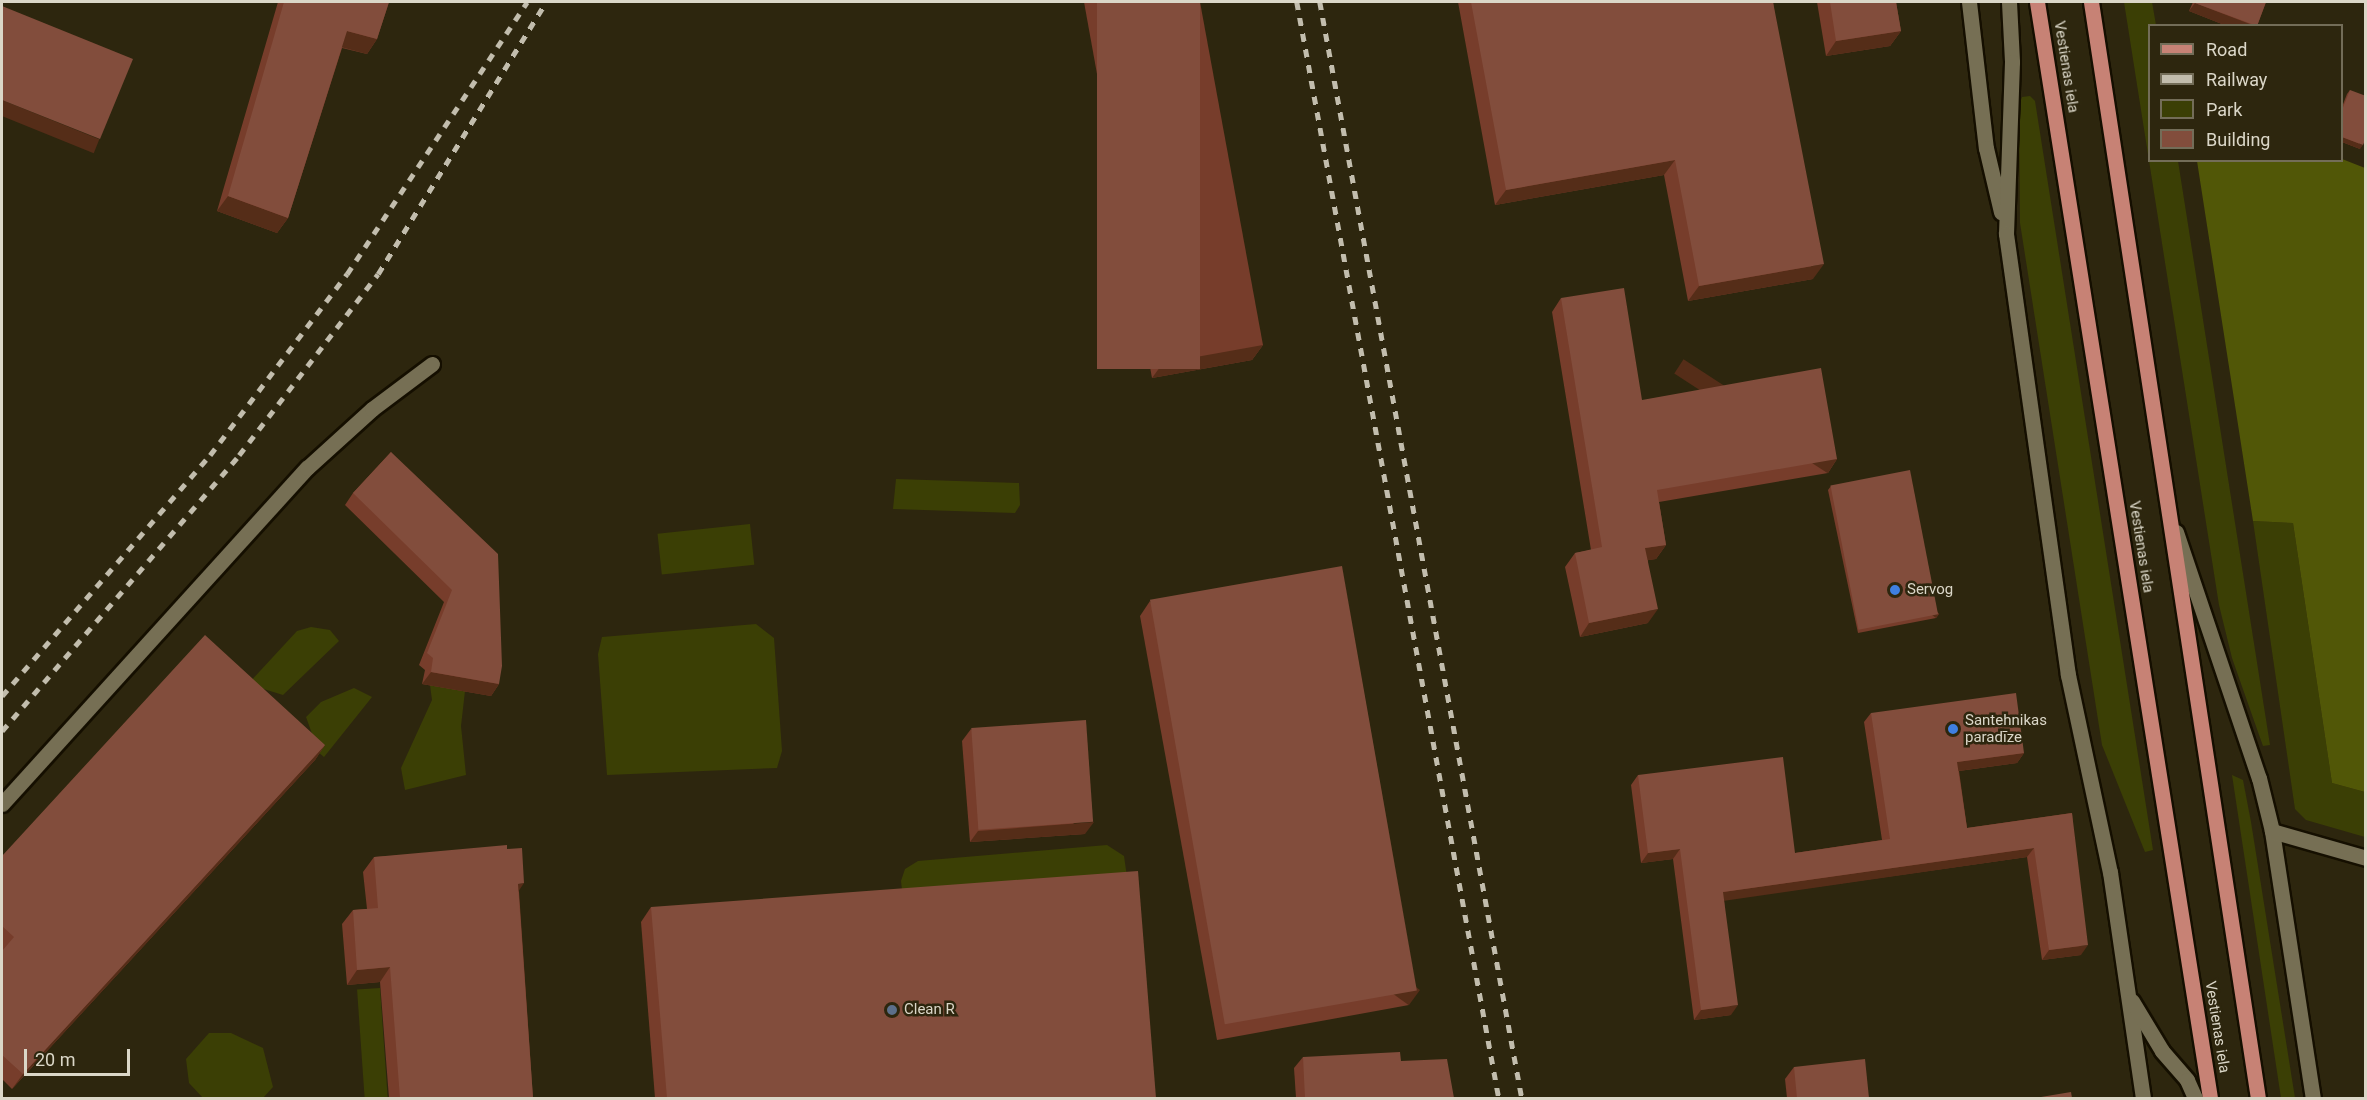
<!DOCTYPE html>
<html>
<head>
<meta charset="utf-8">
<style>
  body { margin:0 }
  #map { position:relative; width:2367px; height:1100px; overflow:hidden; background:#2d260e; font-family:Roboto,sans-serif }
  div>[style] { position:absolute }
  .green>* { inset:0; background:#3b3f05; transform-origin:0 0 }
  .forest>* { inset:0; background:#515707 }
  .roads { filter:drop-shadow(2px 0 #150f00) drop-shadow(-2px 0 #150f00) drop-shadow(0 2px #150f00) drop-shadow(0 -2px #150f00) }
  .street>* { height:15px; margin:-7.5px; padding:0 7.5px; transform-origin:7.5px; border-radius:7.5px; background:#766f54 }
  .primary>* { height:15px; margin:-7.5px; padding:0 7.5px; transform-origin:7.5px; border-radius:7.5px; background:#c78275 }
  .rail>* { height:4.5px; margin-top:-2.25px; transform-origin:0; background:repeating-linear-gradient(90deg,#c2bdad 0 8px,transparent 0 16px) }
  .wall>* { inset:0; background:#773d2b }
  .shaded-wall>* { inset:0; background:#552d18; transform-origin:0 0 }
  .building>* { inset:0; background:#824d3c; transform-origin:0 0 }
  .dots>* { width:16px; height:16px; translate:-50% -50%; box-sizing:border-box; border:3px solid #2d260e; border-radius:50% }
  span { translate:-50% -50%; white-space:nowrap; text-align:center; line-height:1.15; -webkit-text-stroke:5px #2d260e; paint-order:stroke }
  .street-label { font-size:15px; color:#dbd7c8 }
  .poi-label { font-size:15px; color:#dbd7c8 }
  .left { translate:0 -50%; text-align:left }
  .frame { position:absolute; inset:0; border:3px solid #dbd7c8; pointer-events:none }
  .legend { position:absolute; left:2148px; top:24px; width:195px; height:138px; box-sizing:border-box; background:#2d260e; border:2px solid #736d58; margin:0; padding:8px 10px; list-style:none; font-size:18px; color:#dbd7c8 }
  .legend li { display:flex; align-items:center; gap:12px; height:30px }
  .legend b { width:30px; border:2px solid #736d58 }
  .scale { position:absolute; left:24px; top:1049px; width:106px; height:27px; box-sizing:border-box; border:3px solid #dbd7c8; border-top:0; padding-left:8px; font-size:18px; line-height:21px; white-space:nowrap; color:#dbd7c8; -webkit-text-stroke:4px #2d260e; paint-order:stroke }
</style>
</head>
<body>
<div id="map">
  <div class="green">
    <i style="clip-path:polygon(2124px 2px,2152px 2px,2156px 25px,2150px 26px,2150px 160px,2178px 161px,2270px 745px,2263px 746px,2258px 732px,2232px 658px,2219px 605px)"></i>
    <i style="clip-path:polygon(2030px 96px,2035px 101px,2153px 850px,2145px 852px,2102px 745px,2020px 223px,2019px 106px,2022px 97px)"></i>
    <i style="clip-path:polygon(896px 479px,1019px 483px,1020px 505px,1015px 513px,893px 509px)"></i>
    <i style="clip-path:polygon(2253px 521px,2293px 523px,2332px 783px,2365px 792px,2365px 837px,2306px 820px,2295px 809px)"></i>
    <i style="left:750px;top:524px;width:41px;height:93px;rotate:84deg"></i>
    <i style="clip-path:polygon(756px 624px,774px 638px,782px 751px,777px 768px,607px 775px,598px 654px,602px 637px)"></i>
    <i style="clip-path:polygon(311px 627px,330px 630px,339px 641px,283px 695px,248px 684px,297px 631px)"></i>
    <i style="clip-path:polygon(430px 685px,465px 691px,461px 726px,466px 775px,405px 790px,401px 768px,432px 700px)"></i>
    <i style="clip-path:polygon(354px 688px,372px 697px,324px 757px,312px 747px,315px 742px,306px 717px,321px 702px)"></i>
    <i style="clip-path:polygon(2232px 775px,2243px 780px,2251px 822px,2295px 1098px,2281px 1098px)"></i>
    <i style="clip-path:polygon(1107px 845px,1124px 856px,1128px 884px,903px 899px,901px 881px,905px 869px,918px 861px)"></i>
    <i style="left:380px;top:988px;width:110px;height:23px;rotate:86deg"></i>
    <i style="clip-path:polygon(209px 1033px,231px 1033px,263px 1048px,273px 1087px,263px 1098px,203px 1098px,189px 1083px,186px 1059px)"></i>
  </div>
  <div class="forest">
    <i style="clip-path:polygon(2342px 159px,2365px 168px,2365px 792px,2332px 783px,2293px 523px,2253px 521px,2197px 161px)"></i>
  </div>
  <div class="roads">
    <div class="street">
      <i style="left:1969px;top:2px;width:147px;rotate:83.4deg"></i>
      <i style="left:1986px;top:148px;width:66px;rotate:76.8deg"></i>
      <i style="left:2009px;top:2px;width:60px;rotate:87.1deg"></i>
      <i style="left:2012px;top:62px;width:172px;rotate:92deg"></i>
      <i style="left:2006px;top:234px;width:445px;rotate:82deg"></i>
      <i style="left:2068px;top:675px;width:201px;rotate:78deg"></i>
      <i style="left:2110px;top:872px;width:228px;rotate:81.7deg"></i>
      <i style="left:2176px;top:532px;width:260px;rotate:71.4deg"></i>
      <i style="left:2259px;top:778px;width:55px;rotate:76.2deg"></i>
      <i style="left:2272px;top:831px;width:270px;rotate:81.3deg"></i>
      <i style="left:2px;top:804px;width:454px;rotate:-47.8deg"></i>
      <i style="left:307px;top:468px;width:88px;rotate:-42.2deg"></i>
      <i style="left:372px;top:409px;width:75px;rotate:-36.9deg"></i>
      <i style="left:2272px;top:831px;width:98px;rotate:16deg"></i>
      <i style="left:2132px;top:1001px;width:58px;rotate:59deg"></i>
      <i style="left:2162px;top:1051px;width:38px;rotate:49deg"></i>
      <i style="left:2187px;top:1080px;width:20px;rotate:66deg"></i>
    </div>
    <div class="primary">
      <i style="left:2037px;top:2px;width:1110px;rotate:81.03deg"></i>
      <i style="left:2091px;top:2px;width:1109px;rotate:81.34deg"></i>
    </div>
  </div>
  <div class="rail">
    <i style="left:1297px;top:2px;width:1114px;rotate:79.56deg"></i>
    <i style="left:1320px;top:2px;width:1114px;rotate:79.56deg"></i>
    <i style="left:2px;top:696px;width:318px;rotate:-49.2deg"></i>
    <i style="left:210px;top:455px;width:227px;rotate:-52.9deg"></i>
    <i style="left:347px;top:274px;width:326px;rotate:-56.5deg"></i>
    <i style="left:2px;top:731px;width:364px;rotate:-49.3deg"></i>
    <i style="left:239px;top:455px;width:228px;rotate:-52.5deg"></i>
    <i style="left:378px;top:274px;width:320px;rotate:-58.3deg"></i>
  </div>
  <div class="wall">
    <i style="clip-path:polygon(278px 2px,389px 2px,377px 39px,367px 54px,342px 48px,288px 218px,277px 233px,217px 211px)"></i>
    <i style="clip-path:polygon(1084px 2px,1200px 2px,1263px 345px,1252px 360px,1152px 378px)"></i>
    <i style="clip-path:polygon(1458px 2px,1773px 2px,1813px 279px,1688px 301px,1664px 175px,1495px 205px)"></i>
    <i style="clip-path:polygon(1817px 2px,1896px 2px,1901px 31px,1890px 46px,1826px 56px)"></i>
    <i style="clip-path:polygon(2193px 2px,2266px 2px,2257px 26px,2227px 26px,2189px 11px)"></i>
    <i style="clip-path:polygon(2350px 90px,2360px 149px,2342px 142px,2342px 107px,2347px 94px)"></i>
    <i style="clip-path:polygon(1561px 298px,1642px 400px,1837px 459px,1828px 473px,1659px 502px,1666px 545px,1656px 559px,1648px 560px,1648px 623px,1580px 637px,1565px 567px,1575px 553px,1591px 550px,1552px 312px)"></i>
    <i style="clip-path:polygon(391px 452px,499px 684px,491px 696px,422px 684px,425px 670px,419px 665px,444px 602px,345px 505px,353px 493px)"></i>
    <i style="clip-path:polygon(1831px 486px,1939px 614px,1936px 618px,1858px 633px,1828px 490px)"></i>
    <i style="clip-path:polygon(1150px 601px,1409px 1005px,1217px 1040px,1140px 616px)"></i>
    <i style="clip-path:polygon(1871px 713px,2024px 753px,2017px 763px,1959px 771px,1967px 828px,2072px 813px,2081px 955px,2042px 960px,2027px 857px,1724px 900px,1731px 1015px,1694px 1020px,1673px 859px,1641px 863px,1631px 785px,1638px 775px,1795px 853px,1882px 840px,1864px 722px)"></i>
    <i style="clip-path:polygon(971px 729px,1085px 834px,970px 842px,962px 741px)"></i>
    <i style="clip-path:polygon(325px 745px,315px 760px,12px 1089px,2px 1079px,2px 856px)"></i>
    <i style="clip-path:polygon(507px 849px,519px 892px,533px 1098px,389px 1098px,380px 982px,347px 985px,342px 924px,353px 910px,367px 909px,363px 872px,374px 857px)"></i>
    <i style="clip-path:polygon(651px 907px,1156px 1098px,655px 1098px,641px 922px)"></i>
    <i style="clip-path:polygon(1303px 1057px,1401px 1061px,1454px 1098px,1296px 1098px,1294px 1068px)"></i>
    <i style="clip-path:polygon(1794px 1067px,1869px 1098px,1787px 1098px,1785px 1079px)"></i>
  </div>
  <div class="shaded-wall">
    <i style="clip-path:polygon(2195px 3px,2255px 26px,2227px 26px,2189px 11px)"></i>
    <i style="clip-path:polygon(347px 31px,377px 39px,367px 54px,337px 46px)"></i>
    <i style="clip-path:polygon(1901px 31px,1890px 46px,1826px 56px,1836px 41px)"></i>
    <i style="left:2px;top:100px;width:105px;height:15px;rotate:22deg"></i>
    <i style="clip-path:polygon(2342px 137px,2363px 145px,2360px 149px,2342px 142px)"></i>
    <i style="clip-path:polygon(1675px 160px,1664px 175px,1495px 205px,1506px 190px)"></i>
    <i style="clip-path:polygon(228px 196px,288px 218px,277px 233px,217px 211px)"></i>
    <i style="clip-path:polygon(1824px 264px,1813px 279px,1688px 301px,1699px 286px)"></i>
    <i style="clip-path:polygon(1263px 345px,1252px 360px,1152px 378px,1163px 363px)"></i>
    <i style="left:1837px;top:459px;width:17px;height:183px;rotate:123deg"></i>
    <i style="clip-path:polygon(1666px 545px,1656px 559px,1636px 562px,1645px 548px)"></i>
    <i style="clip-path:polygon(1658px 609px,1648px 623px,1580px 637px,1589px 623px)"></i>
    <i style="left:1939px;top:614px;width:5px;height:79px;rotate:127deg"></i>
    <i style="clip-path:polygon(431px 672px,499px 684px,491px 696px,422px 684px)"></i>
    <i style="clip-path:polygon(325px 745px,315px 760px,12px 1089px,23px 1074px)"></i>
    <i style="clip-path:polygon(2024px 753px,2017px 763px,1951px 772px,1957px 762px)"></i>
    <i style="clip-path:polygon(1094px 822px,1085px 834px,970px 842px,978px 831px)"></i>
    <i style="clip-path:polygon(2034px 848px,2027px 857px,1716px 902px,1723px 892px)"></i>
    <i style="clip-path:polygon(1680px 849px,1673px 859px,1641px 863px,1648px 853px)"></i>
    <i style="clip-path:polygon(524px 883px,514px 898px,518px 884px)"></i>
    <i style="clip-path:polygon(2088px 945px,2081px 955px,2042px 960px,2049px 950px)"></i>
    <i style="clip-path:polygon(390px 967px,380px 982px,347px 985px,357px 970px)"></i>
    <i style="left:1420px;top:990px;width:19px;height:195px;rotate:126deg"></i>
    <i style="clip-path:polygon(1738px 1005px,1731px 1015px,1694px 1020px,1701px 1010px)"></i>
  </div>
  <div class="building">
    <i style="clip-path:polygon(284px 2px,389px 2px,377px 39px,347px 31px,288px 218px,228px 196px)"></i>
    <i style="left:1097px;top:2px;width:103px;height:367px"></i>
    <i style="clip-path:polygon(1471px 2px,1773px 2px,1824px 264px,1699px 286px,1675px 160px,1506px 190px)"></i>
    <i style="clip-path:polygon(1830px 2px,1896px 2px,1901px 31px,1836px 41px)"></i>
    <i style="clip-path:polygon(2195px 2px,2266px 2px,2257px 26px,2195px 3px)"></i>
    <i style="clip-path:polygon(2px 6px,133px 59px,100px 139px,2px 100px)"></i>
    <i style="clip-path:polygon(2350px 90px,2366px 96px,2366px 138px,2363px 145px,2342px 137px,2342px 110px)"></i>
    <i style="clip-path:polygon(1624px 288px,1642px 400px,1821px 368px,1837px 459px,1657px 490px,1666px 545px,1645px 548px,1658px 609px,1589px 623px,1575px 553px,1602px 547px,1561px 298px)"></i>
    <i style="clip-path:polygon(391px 452px,498px 554px,502px 666px,499px 684px,431px 672px,433px 658px,427px 653px,452px 590px,353px 493px)"></i>
    <i style="left:1910px;top:470px;width:147px;height:81px;rotate:79deg"></i>
    <i style="left:1342px;top:566px;width:431px;height:195px;rotate:80deg"></i>
    <i style="clip-path:polygon(205px 635px,325px 745px,23px 1074px,2px 1055px,2px 951px,14px 937px,2px 926px,2px 856px)"></i>
    <i style="clip-path:polygon(2016px 693px,2024px 753px,1957px 762px,1967px 828px,2072px 813px,2088px 945px,2049px 950px,2034px 848px,1723px 892px,1738px 1005px,1701px 1010px,1680px 849px,1648px 853px,1638px 775px,1783px 757px,1795px 853px,1890px 839px,1871px 713px)"></i>
    <i style="left:1086px;top:720px;width:102px;height:115px;rotate:86deg"></i>
    <i style="clip-path:polygon(507px 845px,507px 849px,522px 848px,524px 883px,518px 884px,533px 1098px,400px 1098px,390px 967px,357px 970px,353px 910px,378px 908px,374px 857px)"></i>
    <i style="clip-path:polygon(1138px 871px,1156px 1098px,667px 1098px,651px 907px)"></i>
    <i style="clip-path:polygon(1400px 1052px,1401px 1061px,1447px 1059px,1454px 1098px,1305px 1098px,1303px 1057px)"></i>
    <i style="clip-path:polygon(1865px 1059px,1869px 1098px,1797px 1098px,1794px 1067px)"></i>
    <i style="clip-path:polygon(2071px 1092px,2072px 1098px,2035px 1098px)"></i>
  </div>
  <div class="dots">
    <i style="left:1895px;top:590px;background:#3f7fe0"></i>
    <i style="left:1953px;top:729px;background:#3f7fe0"></i>
    <i style="left:892px;top:1010px;background:#5c6f8a"></i>
  </div>
  <div class="street-label">
    <span style="left:2066px;top:67px;rotate:81deg">Vestienas iela</span>
    <span style="left:2141px;top:547px;rotate:81deg">Vestienas iela</span>
    <span style="left:2217px;top:1027px;rotate:81deg">Vestienas iela</span>
  </div>
  <div class="poi-label">
    <span class="left" style="left:1907px;top:590px">Servog</span>
    <span class="left" style="left:1965px;top:729px">Santehnikas<br>paradīze</span>
    <span class="left" style="left:904px;top:1010px">Clean R</span>
  </div>
  <div class="frame"></div>
  <ul class="legend">
  <li><b style="height:8px;background:#c78275"></b>Road</li>
  <li><b style="height:8px;background:#c2bdad"></b>Railway</li>
  <li><b style="height:16px;background:#3b3f05"></b>Park</li>
  <li><b style="height:16px;background:#824d3c"></b>Building</li>
  </ul>
  <div class="scale">20 m</div>
</div>
</body>
</html>
